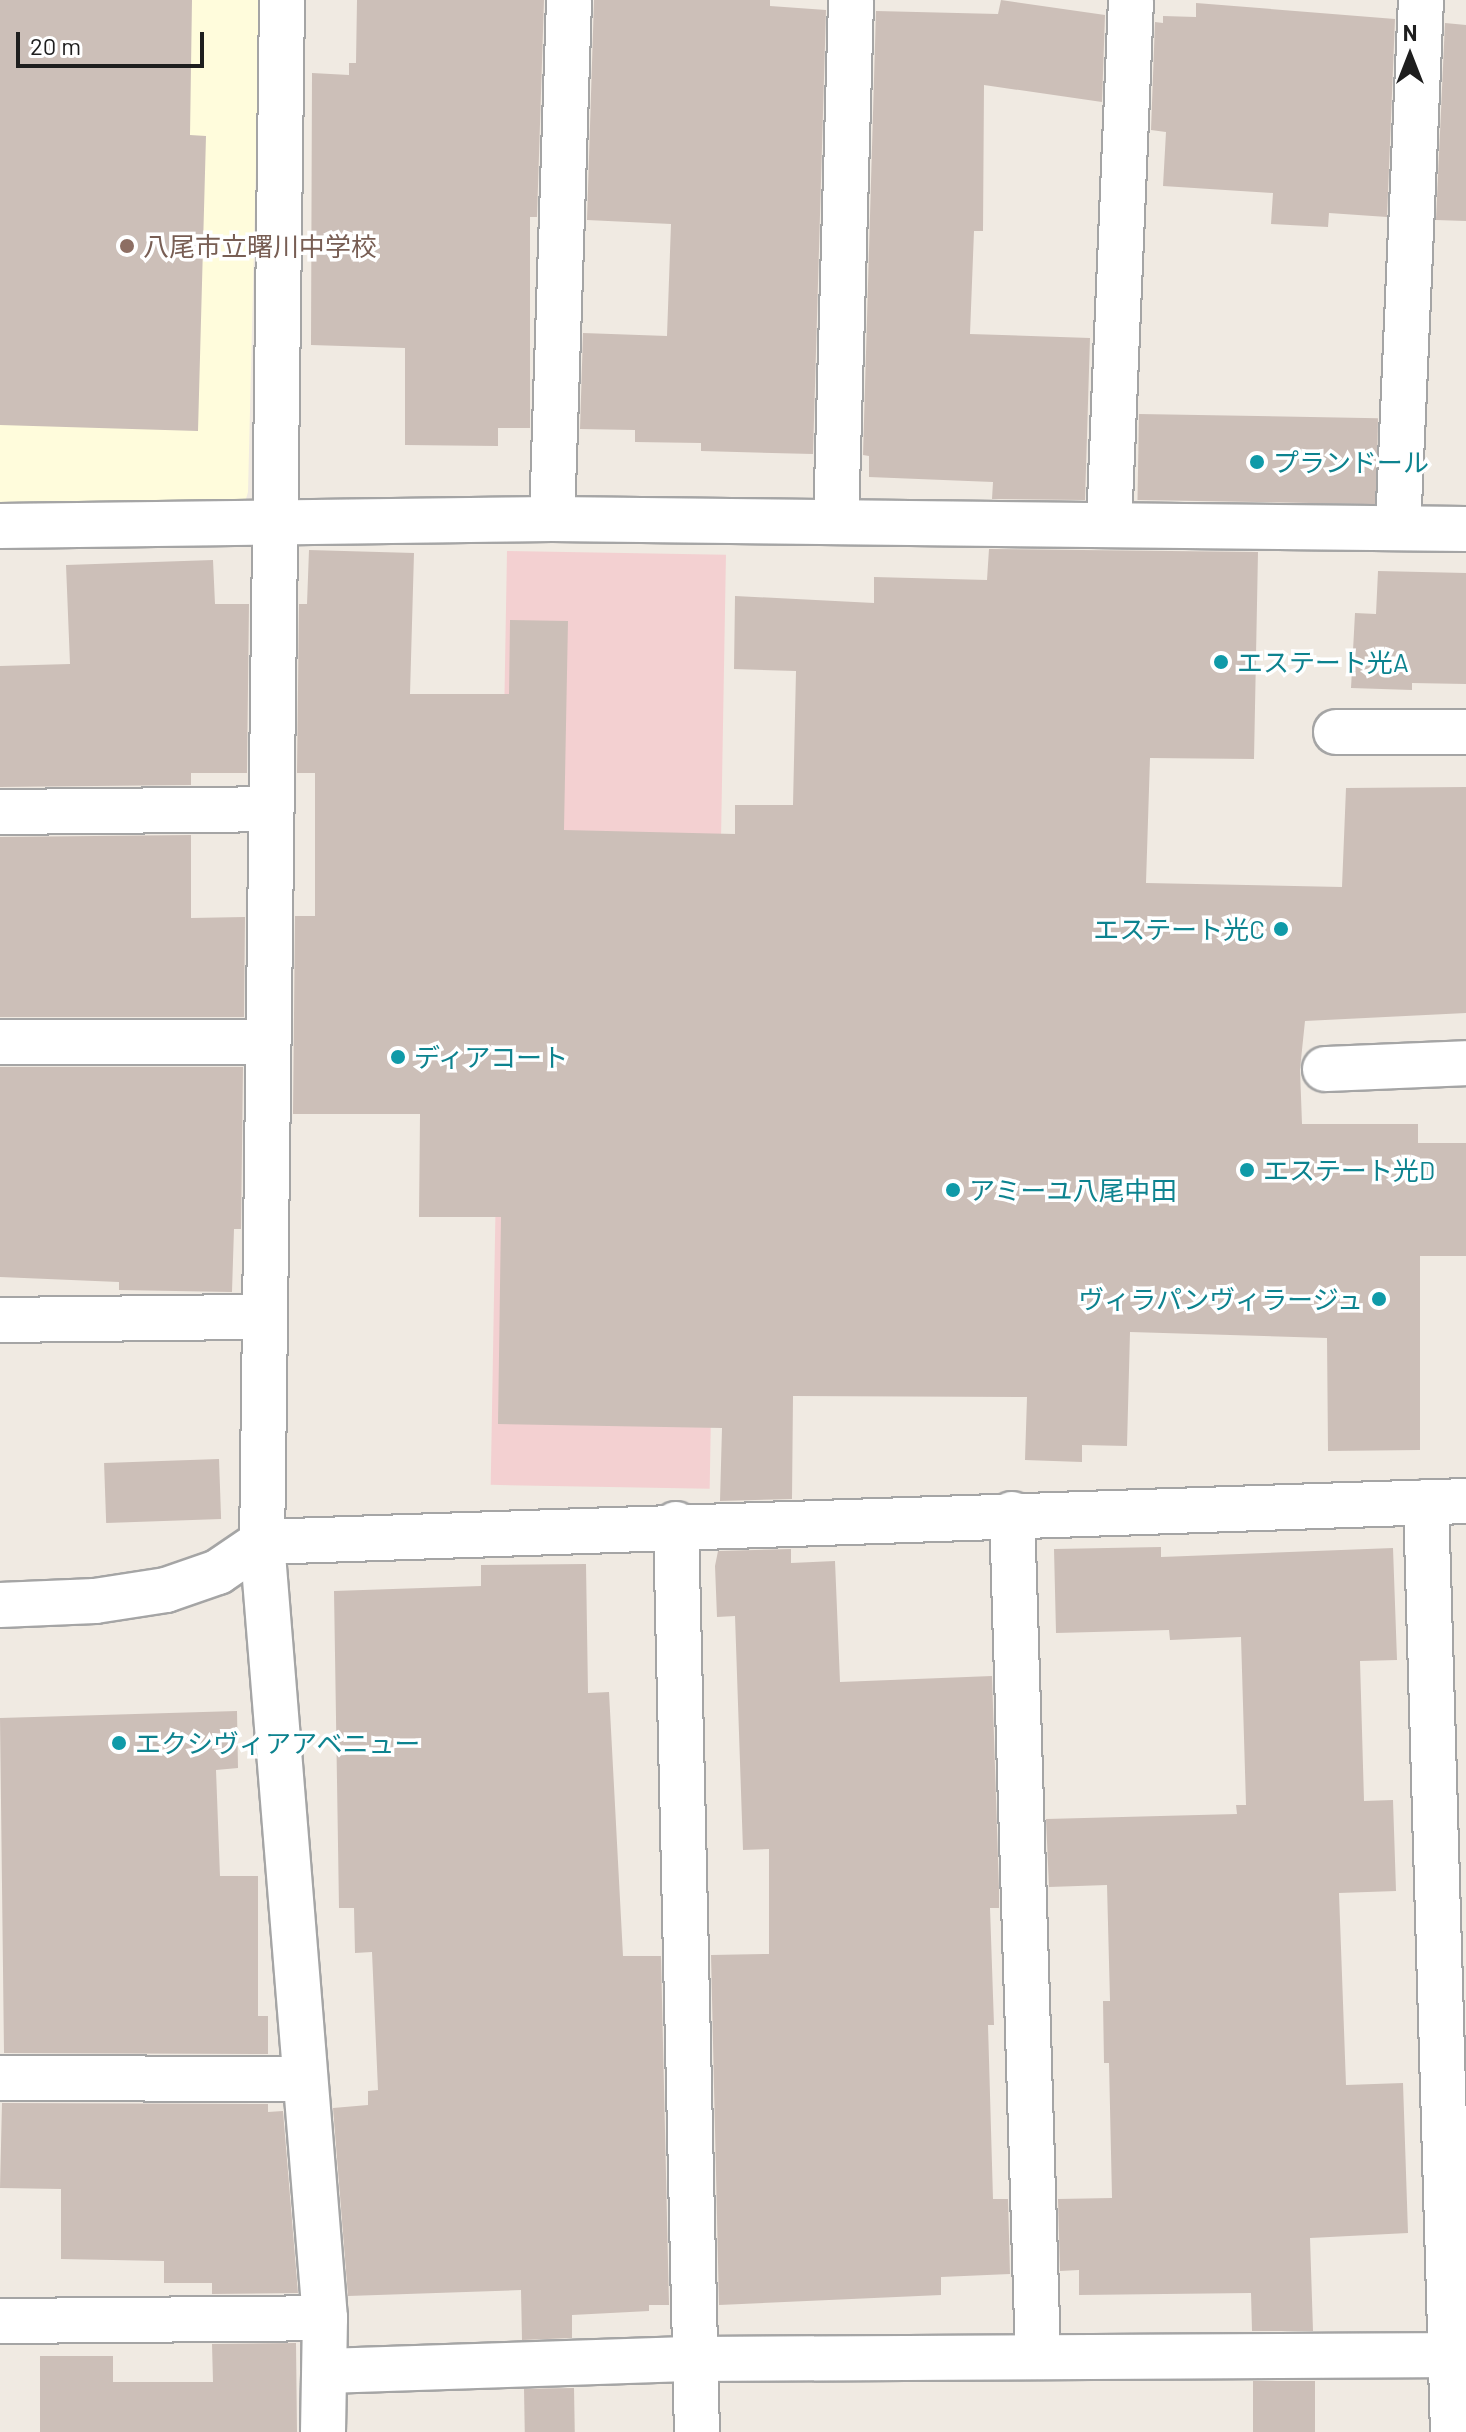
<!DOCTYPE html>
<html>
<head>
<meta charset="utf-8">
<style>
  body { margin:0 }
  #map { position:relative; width:1466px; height:2432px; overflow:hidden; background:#f0eae2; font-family:Barlow,"Noto Sans JP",sans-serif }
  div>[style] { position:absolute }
  .commercial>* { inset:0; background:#f3d0d1; transform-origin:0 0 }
  .education>* { inset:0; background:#fffcdc }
  .building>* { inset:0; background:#ccbfb8; transform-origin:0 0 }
  .roads { filter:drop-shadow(2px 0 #a5a5a5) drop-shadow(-2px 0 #a5a5a5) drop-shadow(0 2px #a5a5a5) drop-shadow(0 -2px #a5a5a5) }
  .minor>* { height:44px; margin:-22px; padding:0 22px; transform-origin:22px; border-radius:22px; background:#fff }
  .tertiary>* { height:44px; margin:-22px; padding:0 22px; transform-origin:22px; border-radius:22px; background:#fff }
  .dots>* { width:22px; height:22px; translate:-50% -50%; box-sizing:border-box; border:4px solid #fff; border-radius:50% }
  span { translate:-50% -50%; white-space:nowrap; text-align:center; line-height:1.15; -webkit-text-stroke:7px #fff; paint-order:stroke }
  .education-label { font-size:26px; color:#785e54 }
  .left { translate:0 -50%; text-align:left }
  .culture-label { font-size:26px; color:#0d838f }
  .right { translate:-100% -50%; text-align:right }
  .north { position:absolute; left:1370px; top:16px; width:80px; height:80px; -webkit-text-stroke:6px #fff; paint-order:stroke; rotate:0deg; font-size:22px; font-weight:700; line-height:32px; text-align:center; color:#1e1e1e }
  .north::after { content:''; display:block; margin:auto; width:28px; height:36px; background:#1e1e1e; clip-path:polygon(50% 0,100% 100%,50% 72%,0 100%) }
  .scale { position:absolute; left:16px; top:32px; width:188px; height:36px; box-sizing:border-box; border:4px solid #1e1e1e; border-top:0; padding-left:10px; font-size:24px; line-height:28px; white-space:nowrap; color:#1e1e1e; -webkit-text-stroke:6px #fff; paint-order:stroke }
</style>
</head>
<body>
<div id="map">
  <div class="commercial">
    <i style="left:507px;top:551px;width:219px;height:934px;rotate:1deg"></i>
  </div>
  <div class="education">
    <i style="clip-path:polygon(0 0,260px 0,248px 492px,243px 509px,0 514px)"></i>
  </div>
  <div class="building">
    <i style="clip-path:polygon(0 0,192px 0,190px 135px,206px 136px,198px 431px,0 425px)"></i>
    <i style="clip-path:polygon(357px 0,544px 0,537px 217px,530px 217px,530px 428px,498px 428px,498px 446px,405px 445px,405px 348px,311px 345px,312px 73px,349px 75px,349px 63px,356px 63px)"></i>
    <i style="clip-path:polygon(594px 0,770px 0,770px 6px,826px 10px,813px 454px,701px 451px,701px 443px,635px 442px,635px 430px,580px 429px,583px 333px,667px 336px,671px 224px,587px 220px)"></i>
    <i style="clip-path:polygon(1001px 0,1105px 15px,1102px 102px,984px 85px,983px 231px,974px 231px,970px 334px,1090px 338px,1085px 500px,992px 499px,993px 482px,869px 477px,869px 456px,863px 455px,876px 11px,998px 14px)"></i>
    <i style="clip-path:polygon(1196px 3px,1395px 19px,1387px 217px,1329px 213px,1328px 227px,1271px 224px,1273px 193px,1163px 186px,1166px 132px,1151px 130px,1155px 22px,1163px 23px,1163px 16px,1196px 17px)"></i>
    <i style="clip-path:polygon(1445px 23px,1466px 25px,1466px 221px,1436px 220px)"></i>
    <i style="left:1139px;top:414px;width:239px;height:86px;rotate:1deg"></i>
    <i style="clip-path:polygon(989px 549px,1258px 552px,1254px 759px,1150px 758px,1146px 883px,1342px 887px,1346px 788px,1466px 787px,1466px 1013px,1305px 1021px,1300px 1069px,1302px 1124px,1418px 1124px,1418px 1143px,1466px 1143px,1466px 1256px,1420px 1256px,1420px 1450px,1328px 1451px,1327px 1338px,1130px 1332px,1127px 1446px,1082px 1445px,1082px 1462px,1025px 1460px,1027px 1397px,793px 1396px,792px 1499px,720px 1501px,722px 1428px,498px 1424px,501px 1217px,419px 1217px,420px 1114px,293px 1114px,295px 916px,315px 916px,315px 773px,297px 773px,299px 604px,307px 604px,309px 550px,414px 553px,410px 694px,509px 694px,510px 620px,568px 621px,564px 830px,735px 834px,735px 805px,793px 805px,796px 671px,734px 669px,735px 596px,874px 603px,874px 577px,987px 580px)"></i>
    <i style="clip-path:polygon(213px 560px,215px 604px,249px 604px,247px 773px,191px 773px,191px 785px,0 787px,0 666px,70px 664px,66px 565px)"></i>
    <i style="clip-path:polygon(1378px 571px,1466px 573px,1466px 684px,1412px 683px,1412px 690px,1351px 688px,1355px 613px,1376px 614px)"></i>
    <i style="clip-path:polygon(191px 835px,191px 918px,245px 917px,244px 1017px,0 1017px,0 837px)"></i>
    <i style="clip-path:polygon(0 1067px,243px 1067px,241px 1229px,234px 1229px,232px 1292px,119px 1290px,119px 1282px,0 1277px)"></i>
    <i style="left:219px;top:1459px;width:60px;height:115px;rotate:88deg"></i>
    <i style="clip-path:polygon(1161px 1547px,1161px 1557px,1393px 1548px,1397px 1660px,1360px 1661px,1364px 1801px,1393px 1800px,1396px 1891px,1339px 1893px,1346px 2085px,1403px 2083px,1408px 2233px,1310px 2238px,1313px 2331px,1252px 2331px,1251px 2293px,1079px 2295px,1079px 2270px,1060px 2271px,1058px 2199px,1112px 2198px,1109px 2063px,1104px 2063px,1103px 2001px,1110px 2001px,1107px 1885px,1049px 1887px,1046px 1819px,1237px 1814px,1236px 1805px,1246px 1805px,1241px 1637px,1170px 1640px,1169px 1630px,1056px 1633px,1054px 1549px)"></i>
    <i style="clip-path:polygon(791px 1549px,791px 1563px,835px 1561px,840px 1682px,992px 1676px,999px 1889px,999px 1908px,990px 1908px,994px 2025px,988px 2025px,993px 2199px,1008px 2199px,1010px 2274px,941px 2277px,941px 2295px,719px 2305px,711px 1955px,769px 1954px,769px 1849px,743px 1850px,735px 1616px,717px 1617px,715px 1566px,718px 1551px)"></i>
    <i style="clip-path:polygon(586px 1564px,588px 1693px,609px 1692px,623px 1956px,661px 1956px,669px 2305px,649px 2305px,649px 2311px,572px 2315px,572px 2338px,522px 2340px,521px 2290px,348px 2296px,333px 2108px,368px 2105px,368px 2091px,378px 2090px,372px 1952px,355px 1953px,354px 1908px,339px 1908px,334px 1591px,481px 1586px,481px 1565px)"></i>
    <i style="clip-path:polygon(237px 1711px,238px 1768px,216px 1770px,220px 1876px,258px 1876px,258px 2016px,268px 2016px,268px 2054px,4px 2053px,0 1718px)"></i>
    <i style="clip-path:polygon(2px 2103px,268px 2104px,268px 2112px,283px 2111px,298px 2293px,212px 2294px,212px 2283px,164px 2283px,164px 2261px,61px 2259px,61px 2189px,0 2188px)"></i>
    <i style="clip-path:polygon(296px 2343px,297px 2432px,40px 2432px,40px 2356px,113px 2356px,113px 2382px,213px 2382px,212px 2344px)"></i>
    <i style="left:1253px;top:2381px;width:62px;height:51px"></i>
    <i style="left:574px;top:2388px;width:44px;height:50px;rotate:89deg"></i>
  </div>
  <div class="roads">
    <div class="minor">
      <i style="left:282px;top:0;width:1542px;rotate:90.74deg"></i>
      <i style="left:262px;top:1542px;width:779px;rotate:85.36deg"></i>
      <i style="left:325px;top:2318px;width:114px;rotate:91deg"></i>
      <i style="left:552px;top:519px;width:519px;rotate:-88.12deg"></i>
      <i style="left:836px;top:522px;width:522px;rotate:-88.35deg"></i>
      <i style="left:1109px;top:525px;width:525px;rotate:-87.6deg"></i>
      <i style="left:0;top:526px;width:552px;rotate:-0.73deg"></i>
      <i style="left:552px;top:519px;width:914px;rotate:0.63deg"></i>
      <i style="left:1398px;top:528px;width:529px;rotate:-87.51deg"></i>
      <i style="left:1336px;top:732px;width:130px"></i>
      <i style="left:0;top:812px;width:270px;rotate:-0.6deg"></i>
      <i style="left:0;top:1042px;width:267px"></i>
      <i style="left:1325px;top:1069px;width:141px;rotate:-2.4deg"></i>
      <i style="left:0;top:1320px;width:264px;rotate:-0.7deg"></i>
      <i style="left:1426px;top:1502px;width:930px;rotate:88.34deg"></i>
      <i style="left:1012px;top:1514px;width:843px;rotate:88.23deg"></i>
      <i style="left:676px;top:1524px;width:908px;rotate:88.68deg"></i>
      <i style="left:262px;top:1542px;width:1205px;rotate:-1.95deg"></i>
      <i style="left:0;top:2078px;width:302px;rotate:0.2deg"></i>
      <i style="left:0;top:2321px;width:325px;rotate:-0.5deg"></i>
      <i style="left:326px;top:2371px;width:369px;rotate:-1.9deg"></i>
      <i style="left:695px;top:2359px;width:771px;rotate:-0.3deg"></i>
    </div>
    <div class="tertiary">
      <i style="left:0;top:1605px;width:95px;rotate:-2.4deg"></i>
      <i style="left:95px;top:1601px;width:72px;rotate:-8.8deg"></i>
      <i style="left:166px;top:1590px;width:55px;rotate:-19.1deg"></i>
      <i style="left:218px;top:1572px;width:53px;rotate:-34.3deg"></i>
    </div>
  </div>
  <div class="dots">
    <i style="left:127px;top:246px;background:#8d6e63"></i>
    <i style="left:1257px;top:462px;background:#0f9aa8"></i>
    <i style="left:1221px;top:662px;background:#0f9aa8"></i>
    <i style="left:1281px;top:929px;background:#0f9aa8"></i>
    <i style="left:398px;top:1057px;background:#0f9aa8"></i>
    <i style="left:1247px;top:1170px;background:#0f9aa8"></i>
    <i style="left:953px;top:1190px;background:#0f9aa8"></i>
    <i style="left:1379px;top:1299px;background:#0f9aa8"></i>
    <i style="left:119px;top:1743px;background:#0f9aa8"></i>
  </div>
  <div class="education-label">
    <span class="left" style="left:143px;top:246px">八尾市立曙川中学校</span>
  </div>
  <div class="culture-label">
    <span class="left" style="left:1273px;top:462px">プランドール</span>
    <span class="left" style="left:1237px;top:662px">エステート光A</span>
    <span class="right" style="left:1265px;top:929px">エステート光C</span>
    <span class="left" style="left:414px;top:1057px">ディアコート</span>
    <span class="left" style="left:1263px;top:1170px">エステート光D</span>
    <span class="left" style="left:969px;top:1190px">アミーユ八尾中田</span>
    <span class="right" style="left:1363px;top:1299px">ヴィラパンヴィラージュ</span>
    <span class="left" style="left:135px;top:1743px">エクシヴィアアベニュー</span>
  </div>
  <div class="north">N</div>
  <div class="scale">20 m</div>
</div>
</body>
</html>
